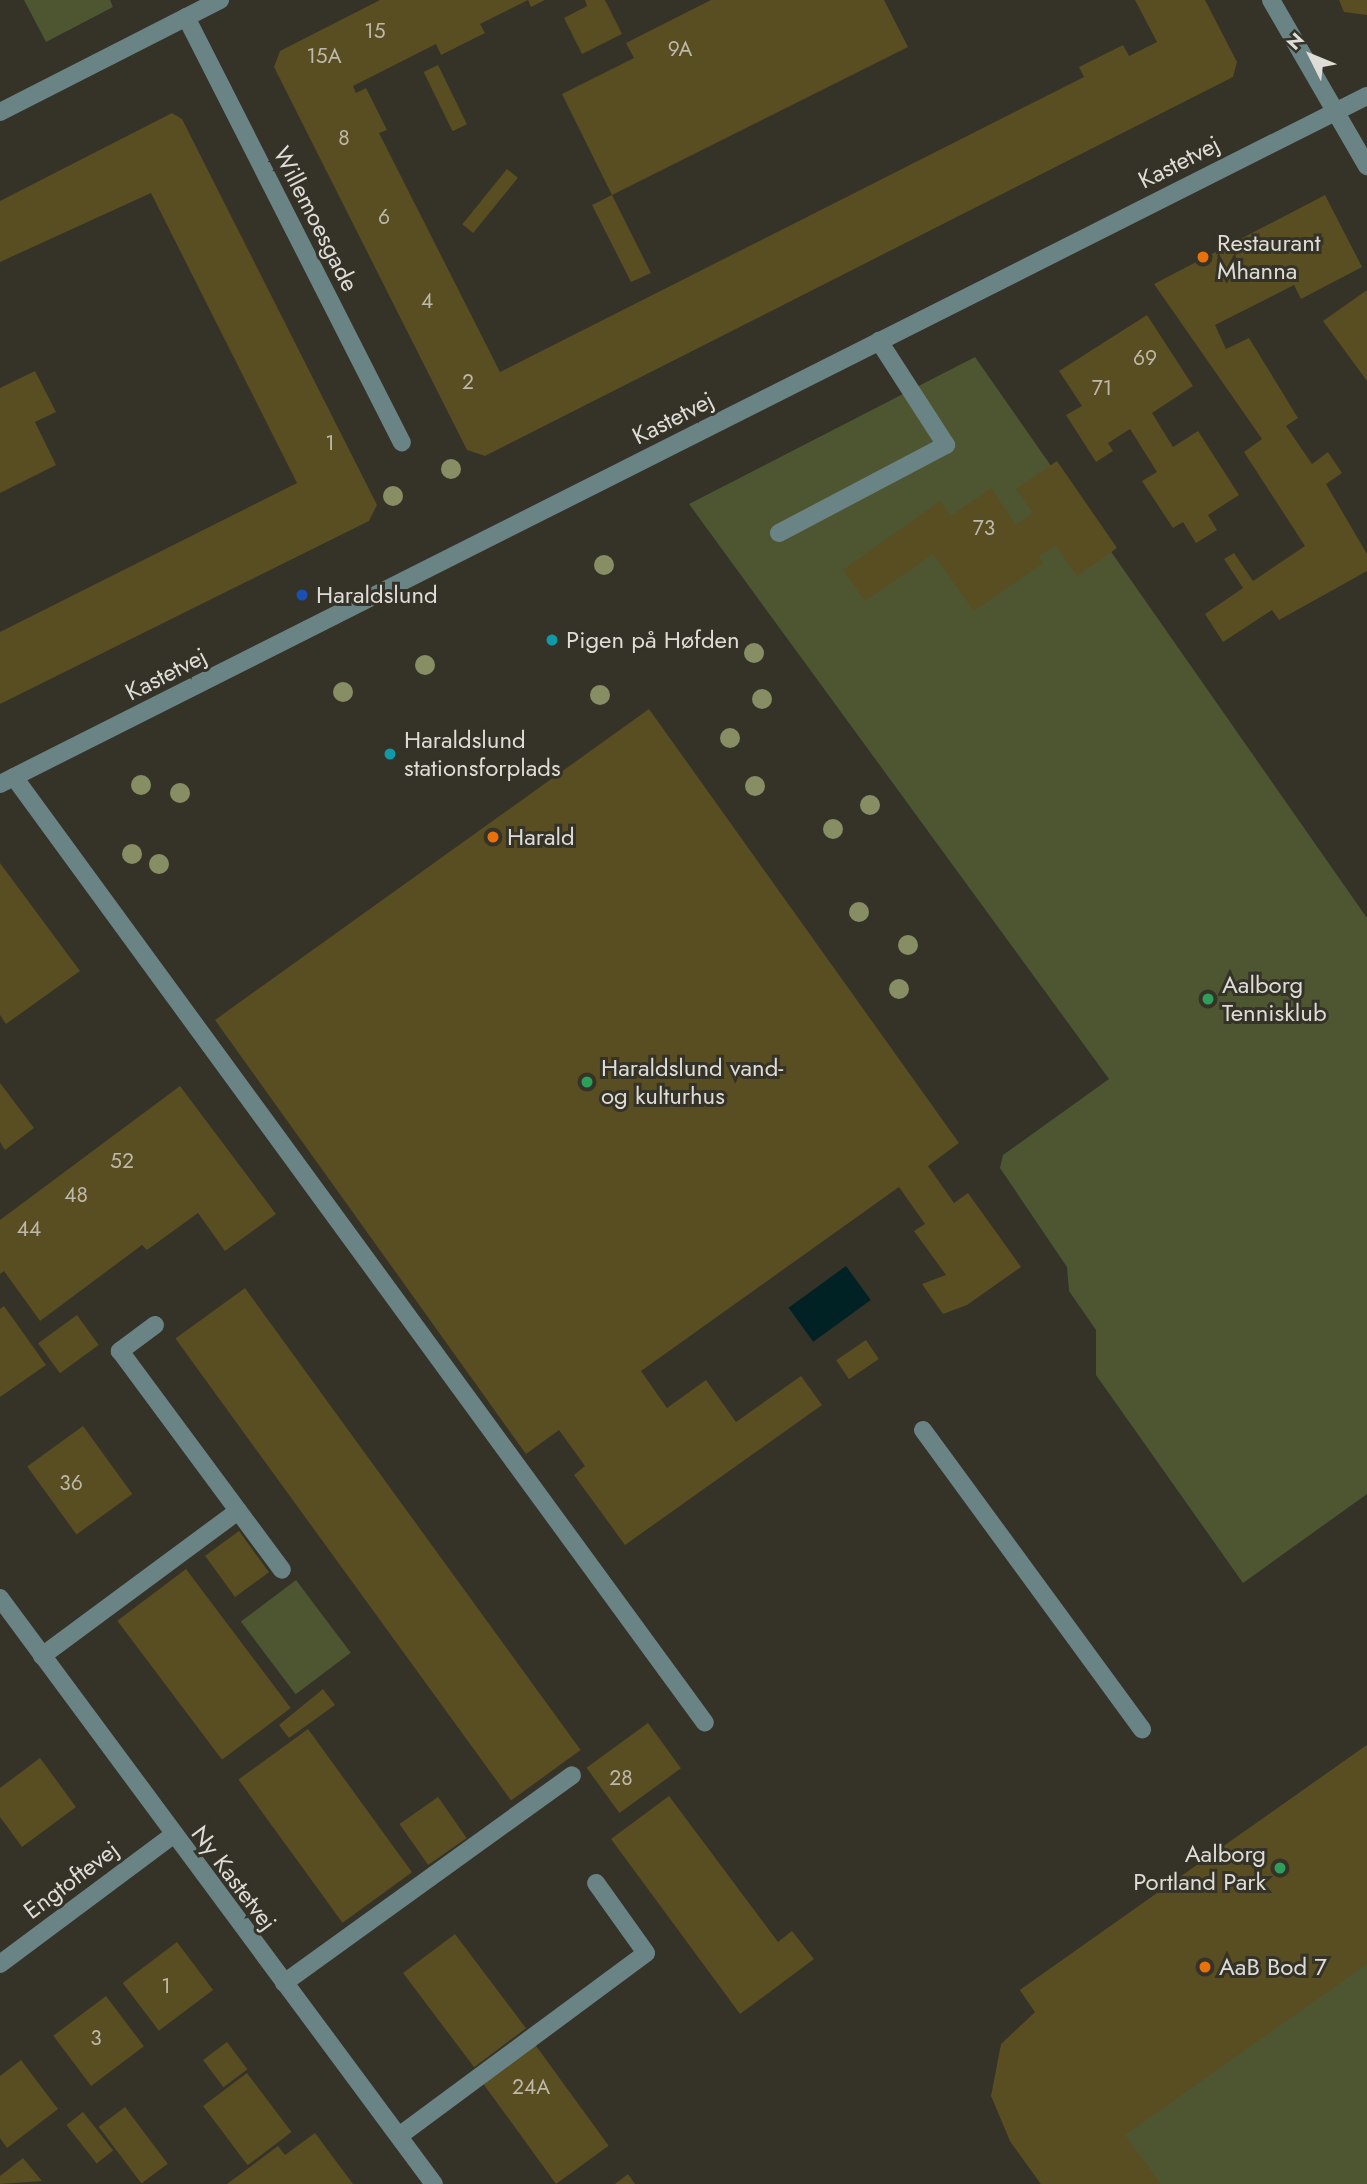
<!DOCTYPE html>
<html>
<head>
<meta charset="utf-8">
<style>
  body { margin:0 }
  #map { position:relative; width:1367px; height:2184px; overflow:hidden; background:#353228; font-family:Jost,sans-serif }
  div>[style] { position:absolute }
  .green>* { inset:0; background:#4e5631; transform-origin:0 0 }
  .water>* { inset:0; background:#012224; transform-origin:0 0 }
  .building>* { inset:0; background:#594d22; transform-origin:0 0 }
  .minor>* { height:18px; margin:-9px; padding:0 9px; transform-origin:9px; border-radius:9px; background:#6a8385 }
  .trees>* { width:20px; height:20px; margin:-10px; border-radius:50%; background:#878e63 }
  .dots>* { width:19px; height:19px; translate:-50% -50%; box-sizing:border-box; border:4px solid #353228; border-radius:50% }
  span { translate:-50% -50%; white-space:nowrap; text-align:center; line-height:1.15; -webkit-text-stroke:6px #353228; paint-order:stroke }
  .number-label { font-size:21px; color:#bdb8a9 }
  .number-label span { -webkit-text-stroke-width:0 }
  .street-label { font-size:24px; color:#dedcd6 }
  .poi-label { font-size:24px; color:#dedcd6 }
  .left { translate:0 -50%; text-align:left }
  .right { translate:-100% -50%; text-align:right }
  .north { position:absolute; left:1276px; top:21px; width:70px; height:70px; -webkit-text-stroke:5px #353228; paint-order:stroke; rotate:313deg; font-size:19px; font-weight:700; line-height:28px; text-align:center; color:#dedcd6 }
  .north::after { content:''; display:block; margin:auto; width:24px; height:32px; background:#dedcd6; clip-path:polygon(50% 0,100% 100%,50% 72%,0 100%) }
</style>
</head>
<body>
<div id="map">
  <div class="green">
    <i style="clip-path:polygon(24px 0,110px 0,113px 7px,46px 42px)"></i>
    <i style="clip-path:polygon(975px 357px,1367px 918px,1367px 1494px,1243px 1583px,1096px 1375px,1096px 1330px,1069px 1291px,1067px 1267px,1000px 1168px,1003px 1155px,1109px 1079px,689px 504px)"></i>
    <i style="left:296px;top:1580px;width:91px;height:69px;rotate:53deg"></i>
    <i style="clip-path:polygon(1367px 1745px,1367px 2184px,1041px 2184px,1010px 2141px,1035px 2012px,1020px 1990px)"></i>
  </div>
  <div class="water">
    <i style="left:846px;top:1266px;width:42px;height:71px;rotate:54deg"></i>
  </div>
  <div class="building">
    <i style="clip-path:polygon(380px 0,528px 0,480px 24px,485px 33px,441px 55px,436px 44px,353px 86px,356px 93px,366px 88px,387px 130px,379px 133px,500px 372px,1084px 77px,1079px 67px,1123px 45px,1129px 56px,1157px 42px,1135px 0,1205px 0,1237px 62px,1233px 77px,485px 456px,467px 450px,274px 67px,280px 51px)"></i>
    <i style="clip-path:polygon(528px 0,545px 0,531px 7px)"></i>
    <i style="clip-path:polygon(585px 0,605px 0,622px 34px,582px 54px,564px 18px,587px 6px)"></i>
    <i style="clip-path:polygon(711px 0,884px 0,908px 47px,612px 195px,651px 273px,631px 282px,592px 205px,612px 195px,562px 94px,634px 58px,626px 43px)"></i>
    <i style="clip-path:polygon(1339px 0,1367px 0,1367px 15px,1344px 12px)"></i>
    <i style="left:438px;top:65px;width:66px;height:16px;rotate:64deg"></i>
    <i style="clip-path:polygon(172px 113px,182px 119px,377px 505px,369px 521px,0 704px,0 632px,297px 483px,151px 193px,0 262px,0 201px)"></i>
    <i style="left:507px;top:169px;width:14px;height:71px;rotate:39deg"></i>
    <i style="clip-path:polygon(1325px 195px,1362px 267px,1301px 299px,1294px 285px,1215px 325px,1226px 349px,1249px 338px,1298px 418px,1286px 426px,1312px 464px,1328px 452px,1342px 473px,1326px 484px,1367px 554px,1367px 571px,1279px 620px,1272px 610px,1223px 642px,1205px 614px,1243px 588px,1224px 559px,1234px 553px,1253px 581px,1305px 546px,1244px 452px,1262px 439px,1154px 284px)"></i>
    <i style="clip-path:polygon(1367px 290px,1367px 381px,1323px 321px)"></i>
    <i style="clip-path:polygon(1147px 315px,1193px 386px,1152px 413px,1173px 447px,1198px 431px,1239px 495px,1208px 515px,1217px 530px,1196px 543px,1183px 522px,1173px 528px,1142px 481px,1157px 472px,1130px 429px,1108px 443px,1113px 451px,1096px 462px,1066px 415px,1082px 406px,1059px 371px)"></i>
    <i style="clip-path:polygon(35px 371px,56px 412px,35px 422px,56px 465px,0 493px,0 388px)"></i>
    <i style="clip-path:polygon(1057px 461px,1117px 548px,1077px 576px,1055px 545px,1038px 557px,1043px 563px,974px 611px,933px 554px,865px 601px,843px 570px,940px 501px,951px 516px,991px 488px,1016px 525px,1033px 513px,1016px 489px)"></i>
    <i style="clip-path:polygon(649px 709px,959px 1143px,928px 1166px,954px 1203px,968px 1193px,1021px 1267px,967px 1305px,943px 1314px,922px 1284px,946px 1275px,914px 1231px,925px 1224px,899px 1187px,641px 1371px,667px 1408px,706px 1380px,736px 1422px,801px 1376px,822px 1405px,625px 1545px,574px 1475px,585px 1466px,559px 1430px,526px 1454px,215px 1020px)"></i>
    <i style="clip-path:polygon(0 863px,80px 971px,6px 1024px,0 1015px)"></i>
    <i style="clip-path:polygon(0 1083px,34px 1128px,5px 1150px,0 1142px)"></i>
    <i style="clip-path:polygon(180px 1086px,276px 1214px,225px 1251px,198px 1213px,147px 1250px,142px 1245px,40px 1321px,4px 1271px,0 1274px,0 1220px)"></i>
    <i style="left:245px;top:1288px;width:571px;height:86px;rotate:54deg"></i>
    <i style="clip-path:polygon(4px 1306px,46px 1365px,0 1397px,0 1309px)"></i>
    <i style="left:77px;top:1315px;width:37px;height:48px;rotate:54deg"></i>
    <i style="left:866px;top:1340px;width:23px;height:36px;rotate:56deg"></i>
    <i style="left:83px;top:1426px;width:84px;height:69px;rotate:54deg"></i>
    <i style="left:239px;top:1531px;width:51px;height:42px;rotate:54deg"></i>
    <i style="left:186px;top:1569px;width:174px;height:86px;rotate:53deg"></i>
    <i style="clip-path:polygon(323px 1689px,335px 1705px,289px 1738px,279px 1725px)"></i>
    <i style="left:648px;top:1723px;width:56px;height:76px;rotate:54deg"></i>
    <i style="left:308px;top:1729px;width:177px;height:86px;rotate:54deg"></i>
    <i style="clip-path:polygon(1367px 1745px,1367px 1964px,1125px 2135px,1161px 2184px,1041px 2184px,1010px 2141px,991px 2096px,1001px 2044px,1035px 2012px,1020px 1990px)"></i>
    <i style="clip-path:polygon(40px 1758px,76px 1807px,22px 1847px,0 1817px,0 1788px)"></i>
    <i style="clip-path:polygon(669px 1796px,778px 1942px,792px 1931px,814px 1959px,740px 2014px,611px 1839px)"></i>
    <i style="left:438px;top:1797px;width:50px;height:47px;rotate:55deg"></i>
    <i style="left:455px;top:1934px;width:118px;height:65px;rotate:53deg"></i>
    <i style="left:177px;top:1942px;width:60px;height:68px;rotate:53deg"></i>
    <i style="left:106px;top:1996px;width:63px;height:66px;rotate:53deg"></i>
    <i style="left:227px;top:2042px;width:34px;height:30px;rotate:53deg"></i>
    <i style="left:534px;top:2043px;width:127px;height:65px;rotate:54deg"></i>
    <i style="clip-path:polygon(21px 2060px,58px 2109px,7px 2148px,0 2138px,0 2076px)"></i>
    <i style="left:247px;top:2073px;width:74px;height:55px;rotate:53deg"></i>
    <i style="left:125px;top:2107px;width:71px;height:33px;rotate:53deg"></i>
    <i style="left:83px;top:2112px;width:49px;height:21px;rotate:52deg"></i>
    <i style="clip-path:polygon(315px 2133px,353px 2184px,227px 2184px,278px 2146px,285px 2155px)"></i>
    <i style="clip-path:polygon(23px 2158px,42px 2181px,0 2184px,0 2176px)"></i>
    <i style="clip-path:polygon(628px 2174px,635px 2184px,615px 2184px)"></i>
  </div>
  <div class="minor">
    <i style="left:1271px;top:0;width:192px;rotate:60deg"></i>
    <i style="left:186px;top:17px;width:477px;rotate:63.1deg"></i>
    <i style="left:0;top:112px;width:247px;rotate:-27deg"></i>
    <i style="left:779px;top:533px;width:189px;rotate:-27.8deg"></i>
    <i style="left:946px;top:445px;width:124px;rotate:-122.8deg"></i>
    <i style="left:14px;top:777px;width:1171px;rotate:53.85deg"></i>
    <i style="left:0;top:784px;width:1530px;rotate:-26.72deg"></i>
    <i style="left:155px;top:1325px;width:44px;rotate:143.4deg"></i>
    <i style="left:120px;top:1351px;width:272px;rotate:53.5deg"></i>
    <i style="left:923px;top:1430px;width:371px;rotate:53.8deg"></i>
    <i style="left:0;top:1598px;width:729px;rotate:53.48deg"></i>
    <i style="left:42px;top:1656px;width:244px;rotate:-36.5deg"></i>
    <i style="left:0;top:1964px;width:214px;rotate:-36.7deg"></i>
    <i style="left:284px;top:1983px;width:355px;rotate:-35.8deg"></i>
    <i style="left:399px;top:2136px;width:307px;rotate:-36.5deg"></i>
    <i style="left:646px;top:1953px;width:86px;rotate:-125.5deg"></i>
  </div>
  <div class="trees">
    <i style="left:451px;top:469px"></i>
    <i style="left:393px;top:496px"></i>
    <i style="left:604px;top:565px"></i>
    <i style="left:754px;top:653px"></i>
    <i style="left:425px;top:665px"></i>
    <i style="left:343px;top:692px"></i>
    <i style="left:600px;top:695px"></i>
    <i style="left:762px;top:699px"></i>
    <i style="left:730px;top:738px"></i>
    <i style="left:141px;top:785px"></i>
    <i style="left:755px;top:786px"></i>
    <i style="left:180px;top:793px"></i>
    <i style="left:870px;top:805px"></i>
    <i style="left:833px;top:829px"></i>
    <i style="left:132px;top:854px"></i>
    <i style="left:159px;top:864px"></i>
    <i style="left:859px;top:912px"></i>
    <i style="left:908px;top:945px"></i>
    <i style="left:899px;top:989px"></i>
  </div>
  <div class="dots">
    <i style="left:1203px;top:257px;background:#e8710a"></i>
    <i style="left:302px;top:595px;background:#1a4fb4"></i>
    <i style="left:552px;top:640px;background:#0f9aa8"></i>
    <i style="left:390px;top:754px;background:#0f9aa8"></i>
    <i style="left:493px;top:837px;background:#e8710a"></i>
    <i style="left:1208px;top:999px;background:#2e9e5b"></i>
    <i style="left:587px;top:1082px;background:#2e9e5b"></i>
    <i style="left:1280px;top:1868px;background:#2e9e5b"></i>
    <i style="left:1205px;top:1967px;background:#e8710a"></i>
  </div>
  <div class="number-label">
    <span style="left:375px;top:31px">15</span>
    <span style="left:680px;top:49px">9A</span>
    <span style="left:324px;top:56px">15A</span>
    <span style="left:344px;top:138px">8</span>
    <span style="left:384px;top:217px">6</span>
    <span style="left:427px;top:301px">4</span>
    <span style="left:1145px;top:358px">69</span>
    <span style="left:468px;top:382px">2</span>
    <span style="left:1102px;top:388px">71</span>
    <span style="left:330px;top:443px">1</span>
    <span style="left:984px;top:528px">73</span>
    <span style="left:122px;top:1161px">52</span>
    <span style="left:76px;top:1195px">48</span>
    <span style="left:29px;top:1229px">44</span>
    <span style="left:71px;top:1483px">36</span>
    <span style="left:621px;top:1778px">28</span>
    <span style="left:166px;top:1986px">1</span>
    <span style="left:96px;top:2038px">3</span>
    <span style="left:531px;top:2087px">24A</span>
  </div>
  <div class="street-label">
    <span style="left:1179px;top:162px;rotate:-27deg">Kastetvej</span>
    <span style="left:316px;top:219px;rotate:63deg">Willemoesgade</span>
    <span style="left:673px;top:418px;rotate:-27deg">Kastetvej</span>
    <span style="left:166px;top:674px;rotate:-27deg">Kastetvej</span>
    <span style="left:234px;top:1878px;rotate:53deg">Ny Kastetvej</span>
    <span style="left:71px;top:1880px;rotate:-37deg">Engtoftevej</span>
  </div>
  <div class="poi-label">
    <span class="left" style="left:1217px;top:257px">Restaurant<br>Mhanna</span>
    <span class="left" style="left:316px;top:595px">Haraldslund</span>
    <span class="left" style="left:566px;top:640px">Pigen på Høfden</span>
    <span class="left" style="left:404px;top:754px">Haraldslund<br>stationsforplads</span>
    <span class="left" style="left:507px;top:837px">Harald</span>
    <span class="left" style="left:1222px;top:999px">Aalborg<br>Tennisklub</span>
    <span class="left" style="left:601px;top:1082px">Haraldslund vand-<br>og kulturhus</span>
    <span class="right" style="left:1266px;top:1868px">Aalborg<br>Portland Park</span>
    <span class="left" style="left:1219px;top:1967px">AaB Bod 7</span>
  </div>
  <div class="north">N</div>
</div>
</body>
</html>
